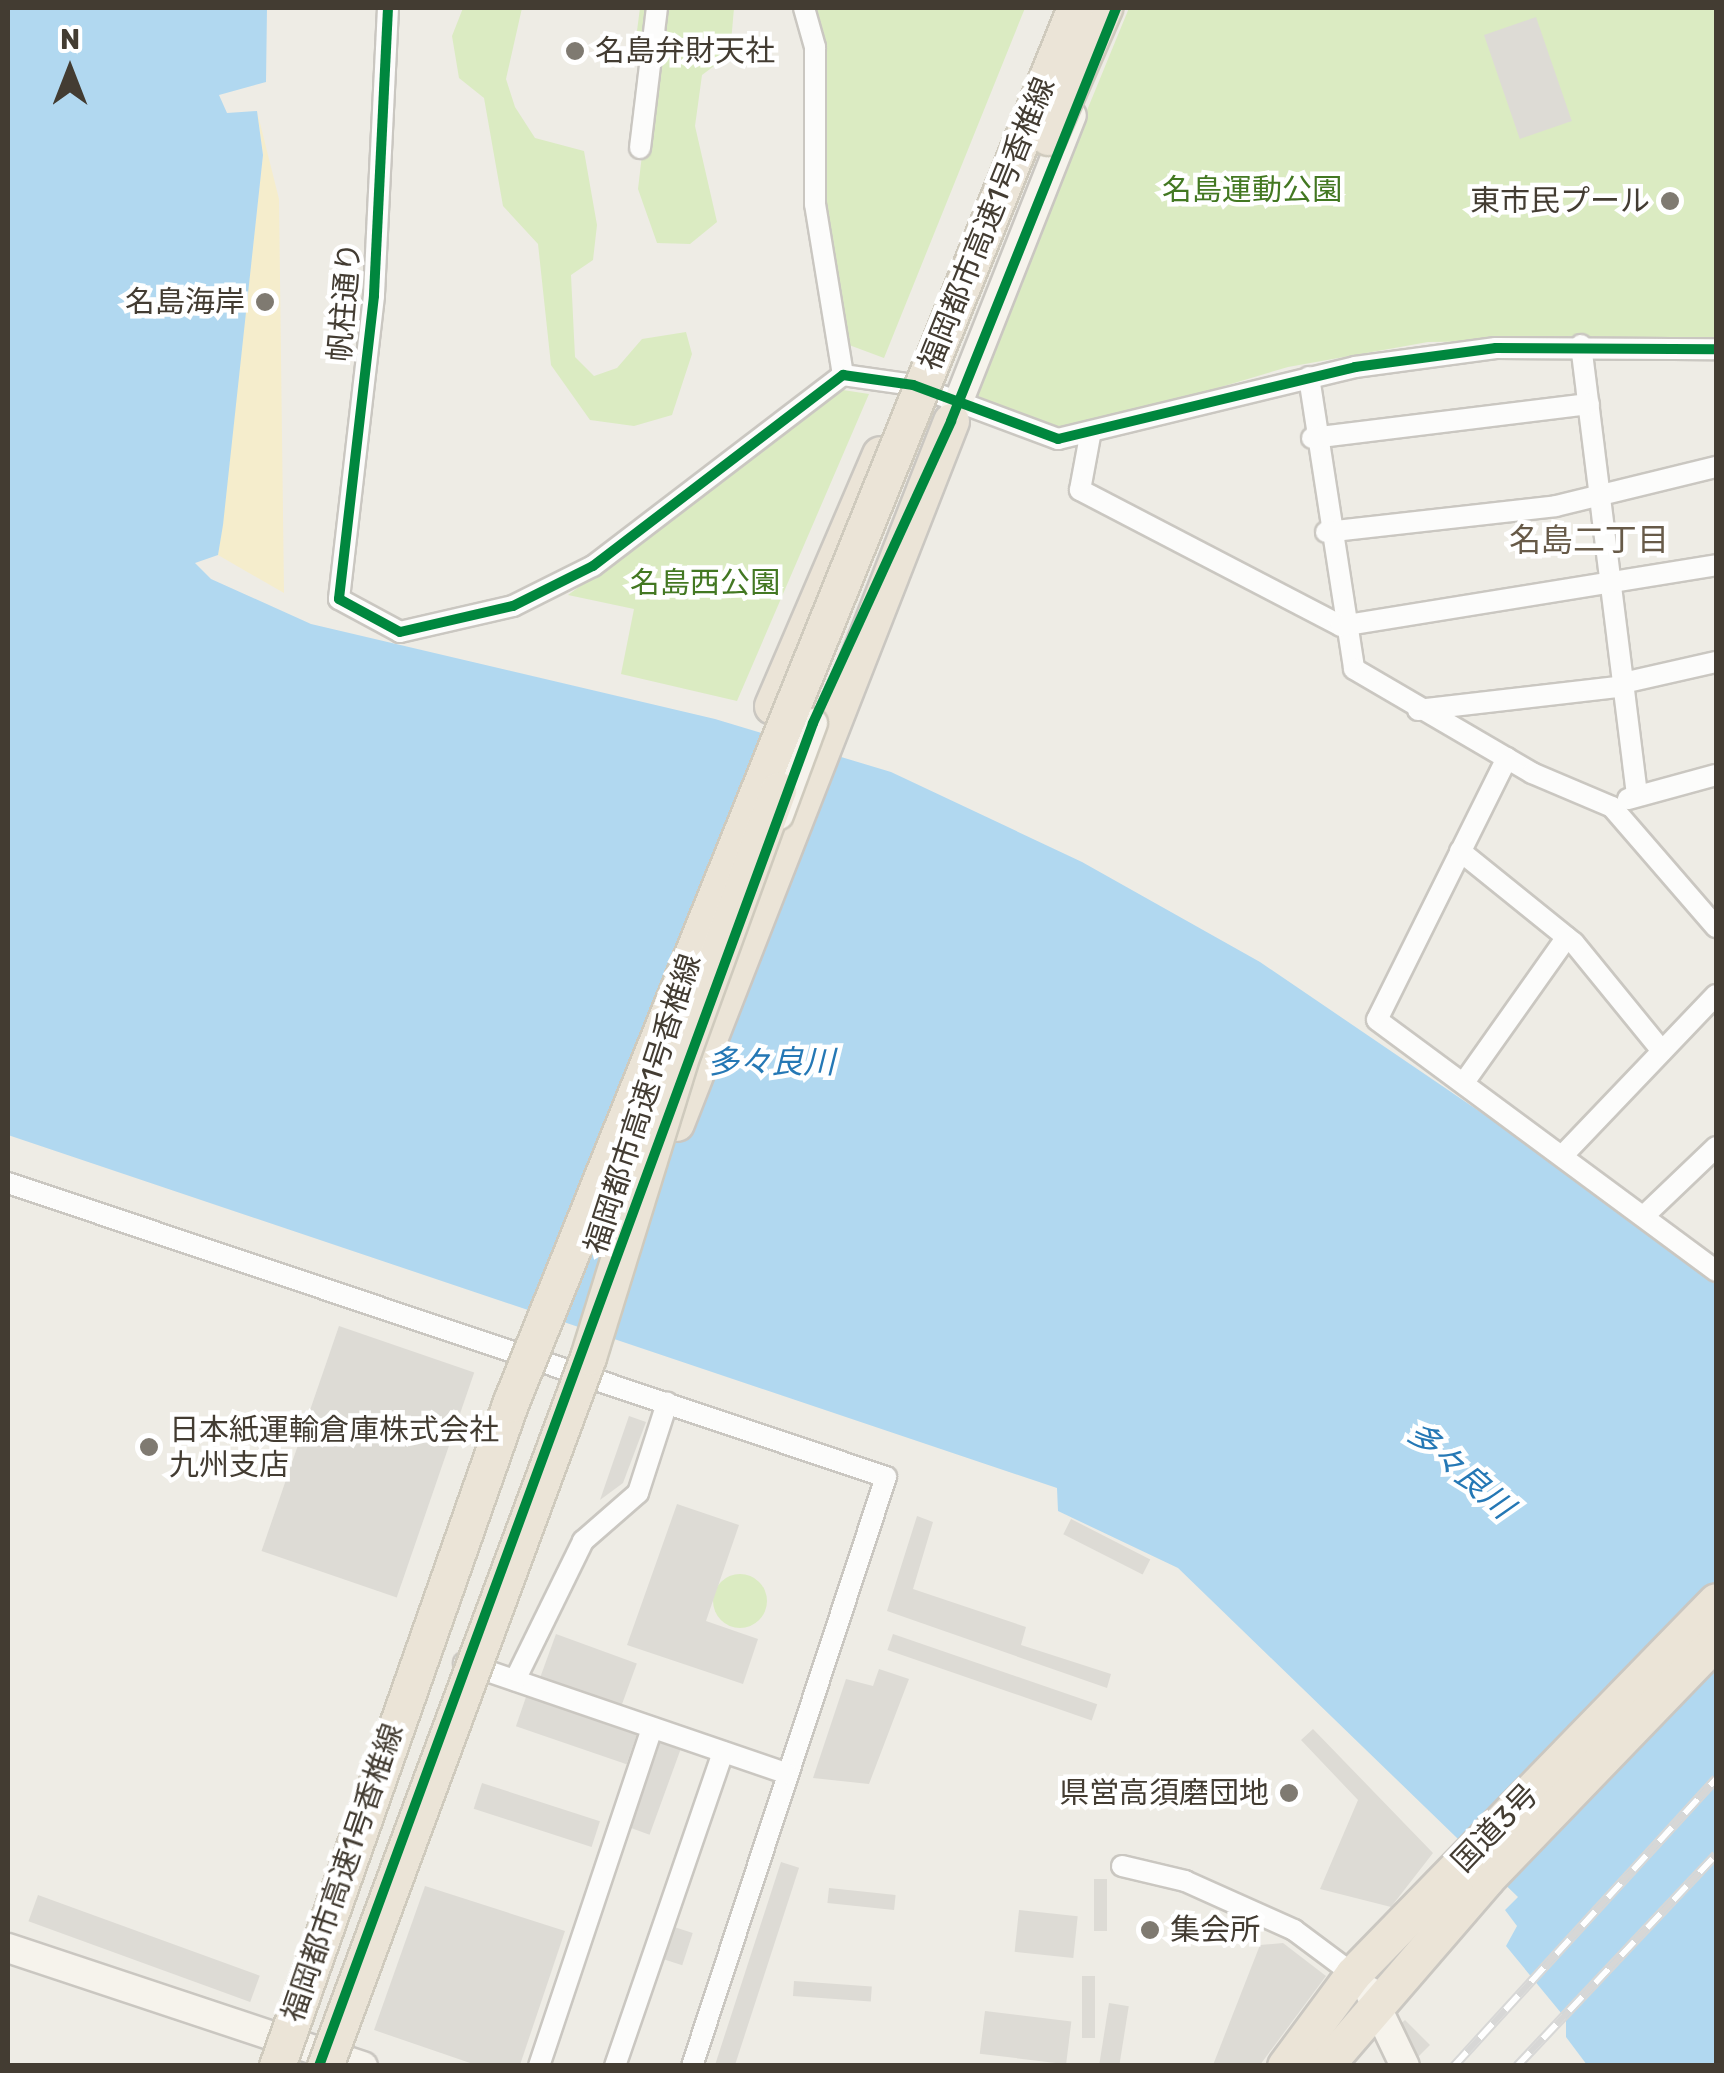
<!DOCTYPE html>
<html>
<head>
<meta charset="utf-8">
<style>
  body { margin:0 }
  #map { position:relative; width:1724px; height:2073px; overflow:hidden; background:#eeece5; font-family:Rubik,"Noto Sans JP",sans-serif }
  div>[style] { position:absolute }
  .green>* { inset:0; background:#dbebc2 }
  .round { border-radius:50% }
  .sand>* { inset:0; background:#f5edcc }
  .parking>* { inset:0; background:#dddbd5; transform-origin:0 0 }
  .water>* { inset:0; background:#b1d8f0 }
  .roads { filter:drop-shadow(2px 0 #cac7c1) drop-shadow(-2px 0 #cac7c1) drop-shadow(0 2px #cac7c1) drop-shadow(0 -2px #cac7c1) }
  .street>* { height:20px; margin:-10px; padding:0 10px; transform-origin:10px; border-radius:10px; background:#fcfcfb }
  .secondary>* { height:28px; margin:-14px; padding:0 14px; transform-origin:14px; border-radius:14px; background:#f6f3ec }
  .highway>* { height:35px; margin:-17.5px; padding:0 17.5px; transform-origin:17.5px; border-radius:17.5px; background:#ebe4d7 }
  .rail>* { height:10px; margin-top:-5px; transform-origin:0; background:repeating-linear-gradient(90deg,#fff 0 19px,#d7d7d6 0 38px); box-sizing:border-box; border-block:2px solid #d7d7d6 }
  .bridges { filter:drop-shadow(2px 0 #cfcabd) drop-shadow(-2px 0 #cfcabd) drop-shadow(0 2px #cfcabd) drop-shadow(0 -2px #cfcabd) }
  .secondary-bridge>* { height:28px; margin:-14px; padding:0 14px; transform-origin:14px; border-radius:14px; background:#f6f3ec }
  .highway-bridge>* { height:35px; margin:-17.5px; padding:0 17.5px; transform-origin:17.5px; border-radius:17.5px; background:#ebe4d7 }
  .cycleway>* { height:10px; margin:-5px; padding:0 5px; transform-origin:5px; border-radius:5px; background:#00873e }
  .dots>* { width:28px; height:28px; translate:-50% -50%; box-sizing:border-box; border:5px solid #fff; border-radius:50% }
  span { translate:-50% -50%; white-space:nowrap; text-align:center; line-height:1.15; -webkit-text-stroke:9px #fff; paint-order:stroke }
  .poi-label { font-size:30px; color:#433c32 }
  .left { translate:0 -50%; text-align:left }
  .right { translate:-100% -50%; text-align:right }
  .park-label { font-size:30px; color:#437822 }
  .street-label { font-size:30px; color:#433c32 }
  .neighbourhood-label { font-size:32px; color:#675a48 }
  .water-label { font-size:32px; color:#2578b5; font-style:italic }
  .frame { position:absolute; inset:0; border:10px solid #433c32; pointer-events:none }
  .north { position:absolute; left:20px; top:20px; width:100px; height:100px; -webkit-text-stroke:8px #fff; paint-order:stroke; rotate:0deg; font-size:28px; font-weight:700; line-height:40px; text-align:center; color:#433c32 }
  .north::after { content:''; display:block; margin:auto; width:35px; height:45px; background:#433c32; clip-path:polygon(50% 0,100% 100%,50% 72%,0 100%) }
</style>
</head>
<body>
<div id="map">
  <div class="green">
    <i style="clip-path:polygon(463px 8px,522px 8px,506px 79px,515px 107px,535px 138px,584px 151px,597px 225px,593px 260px,571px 275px,575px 357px,594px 376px,617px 368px,642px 339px,686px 332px,692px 354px,672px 415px,634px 426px,590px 420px,551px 365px,538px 244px,503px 206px,484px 98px,459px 78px,452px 36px)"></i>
    <i style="clip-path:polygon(640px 8px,734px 8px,730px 54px,702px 75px,695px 126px,717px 222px,690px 244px,657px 243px,638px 189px,647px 112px,635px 46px)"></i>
    <i style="clip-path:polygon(811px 8px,1025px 8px,884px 358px,841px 342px,829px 290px)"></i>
    <i style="clip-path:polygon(1129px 8px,1716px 8px,1716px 338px,1428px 342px,1288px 367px,1087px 427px,1048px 427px,971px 393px)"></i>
    <i style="clip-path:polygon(843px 390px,869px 394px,737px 701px,621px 674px,634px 609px,568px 595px)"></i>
    <i class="round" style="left:713px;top:1574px;width:54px;height:54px"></i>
  </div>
  <div class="sand">
    <i style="clip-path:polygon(257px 111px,279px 199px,284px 593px,218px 555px,263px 155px)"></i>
  </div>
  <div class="parking">
    <i style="left:1536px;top:17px;width:110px;height:55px;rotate:71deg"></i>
    <i style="left:339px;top:1326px;width:143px;height:238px;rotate:19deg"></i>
    <i style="clip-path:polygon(629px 1416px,646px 1422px,623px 1483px,600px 1500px)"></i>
    <i style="clip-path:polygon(677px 1504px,739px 1525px,706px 1621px,758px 1639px,743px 1684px,627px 1645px)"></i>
    <i style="clip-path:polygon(917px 1516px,933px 1522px,913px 1589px,1026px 1627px,1021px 1645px,1111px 1674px,1107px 1688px,887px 1611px)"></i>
    <i style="left:1071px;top:1519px;width:89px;height:17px;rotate:27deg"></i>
    <i style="left:556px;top:1634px;width:86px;height:50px;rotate:20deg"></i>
    <i style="left:893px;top:1634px;width:216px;height:17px;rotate:19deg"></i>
    <i style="clip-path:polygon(879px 1669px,909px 1679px,869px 1784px,813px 1778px,846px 1679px,873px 1686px)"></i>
    <i style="left:527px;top:1694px;width:117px;height:34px;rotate:19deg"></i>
    <i style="clip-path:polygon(1313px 1729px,1433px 1853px,1391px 1907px,1320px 1889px,1358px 1800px,1301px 1740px)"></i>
    <i style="left:656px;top:1738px;width:27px;height:93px;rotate:20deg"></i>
    <i style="left:482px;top:1783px;width:124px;height:27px;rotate:18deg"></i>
    <i style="left:781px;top:1862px;width:19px;height:215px;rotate:18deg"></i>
    <i style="left:1094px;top:1879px;width:13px;height:52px"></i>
    <i style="clip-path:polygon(425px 1886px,565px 1931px,520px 2065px,476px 2065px,374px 2030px)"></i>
    <i style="left:829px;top:1888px;width:67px;height:15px;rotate:6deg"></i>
    <i style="left:38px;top:1895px;width:236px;height:28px;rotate:20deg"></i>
    <i style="left:1019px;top:1910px;width:59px;height:42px;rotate:6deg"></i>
    <i style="left:668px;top:1925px;width:26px;height:34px;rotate:18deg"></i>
    <i style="clip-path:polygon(1283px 1943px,1326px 1976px,1260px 2065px,1213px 2065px,1260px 1945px)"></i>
    <i style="left:1082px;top:1976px;width:13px;height:62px"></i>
    <i style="left:794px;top:1981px;width:78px;height:15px;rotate:4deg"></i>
    <i style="left:1109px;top:2003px;width:20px;height:63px;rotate:9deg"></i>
    <i style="left:985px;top:2011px;width:87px;height:43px;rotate:7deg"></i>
    <i style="clip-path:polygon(1405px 2020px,1430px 2045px,1412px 2063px,1397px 2027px)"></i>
  </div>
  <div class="water">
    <i style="clip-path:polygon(8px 8px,267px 8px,266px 82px,219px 95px,227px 113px,257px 111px,263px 155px,223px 525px,218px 555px,195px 563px,211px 579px,311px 624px,715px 719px,891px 772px,1082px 862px,1260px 962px,1626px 1211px,1716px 1285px,1716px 2065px,1587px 2065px,1566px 2037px,1566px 2019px,1506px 1946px,1517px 1926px,1505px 1910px,1518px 1897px,1178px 1568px,1058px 1511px,1057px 1488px,8px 1135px)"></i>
  </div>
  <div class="roads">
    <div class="street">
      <i style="left:388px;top:8px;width:288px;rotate:92.8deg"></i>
      <i style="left:374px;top:296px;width:305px;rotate:96.6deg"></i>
      <i style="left:339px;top:599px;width:69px;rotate:28.4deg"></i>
      <i style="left:400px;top:632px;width:116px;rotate:-13deg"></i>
      <i style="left:513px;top:606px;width:89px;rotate:-26.6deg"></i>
      <i style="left:593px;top:566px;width:315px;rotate:-37.4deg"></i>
      <i style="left:843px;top:375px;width:71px;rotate:8.1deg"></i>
      <i style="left:913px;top:385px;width:155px;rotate:20.4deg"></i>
      <i style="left:1058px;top:439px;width:306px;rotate:-13.6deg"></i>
      <i style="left:1355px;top:367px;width:142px;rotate:-7.7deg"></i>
      <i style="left:1496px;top:348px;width:220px;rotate:0.3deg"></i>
      <i style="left:804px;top:8px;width:41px;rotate:74.2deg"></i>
      <i style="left:815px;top:47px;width:157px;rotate:90deg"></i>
      <i style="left:815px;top:204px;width:173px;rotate:80.7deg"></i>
      <i style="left:640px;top:148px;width:141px;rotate:-83.1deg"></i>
      <i style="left:1581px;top:345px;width:452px;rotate:82.9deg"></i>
      <i style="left:1309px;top:377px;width:295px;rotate:81.2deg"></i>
      <i style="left:1354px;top:669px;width:206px;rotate:30.3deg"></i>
      <i style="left:1532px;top:773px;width:87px;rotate:23deg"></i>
      <i style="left:1612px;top:807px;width:159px;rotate:49.1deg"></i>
      <i style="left:1090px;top:436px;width:55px;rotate:100.5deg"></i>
      <i style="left:1080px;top:490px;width:294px;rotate:27.5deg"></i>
      <i style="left:1341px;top:626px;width:380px;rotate:-9.2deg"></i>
      <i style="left:1312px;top:438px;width:279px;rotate:-7deg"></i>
      <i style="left:1326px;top:532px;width:231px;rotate:-6.4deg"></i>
      <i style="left:1556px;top:506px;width:165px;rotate:-13.7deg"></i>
      <i style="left:1623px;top:683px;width:95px;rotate:-12.7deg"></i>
      <i style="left:1418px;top:710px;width:207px;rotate:-6.6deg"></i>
      <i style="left:1507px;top:758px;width:292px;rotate:116.4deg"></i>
      <i style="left:1377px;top:1020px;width:422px;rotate:36.5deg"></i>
      <i style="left:1628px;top:799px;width:91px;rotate:-15.3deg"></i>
      <i style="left:1460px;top:851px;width:146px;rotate:38.9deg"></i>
      <i style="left:1574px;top:943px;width:139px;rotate:50.8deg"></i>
      <i style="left:1465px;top:1081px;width:176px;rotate:-54.7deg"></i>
      <i style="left:1564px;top:1154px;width:220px;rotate:-46.3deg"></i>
      <i style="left:8px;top:1183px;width:926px;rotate:18.51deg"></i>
      <i style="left:886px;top:1477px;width:620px;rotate:108.23deg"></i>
      <i style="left:1646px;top:1214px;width:97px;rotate:-43.7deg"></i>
      <i style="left:464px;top:1663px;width:342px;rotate:18.9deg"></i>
      <i style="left:515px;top:1680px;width:155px;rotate:-63.9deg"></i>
      <i style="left:583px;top:1541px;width:73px;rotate:-41.1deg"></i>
      <i style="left:638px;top:1493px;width:95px;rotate:-72.1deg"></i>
      <i style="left:1122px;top:1866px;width:65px;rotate:13.4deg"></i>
      <i style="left:1185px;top:1881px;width:120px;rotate:24.2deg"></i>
      <i style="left:1294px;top:1930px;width:74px;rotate:36.7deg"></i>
      <i style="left:539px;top:2066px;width:356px;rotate:-71.5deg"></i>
      <i style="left:615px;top:2066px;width:332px;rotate:-71deg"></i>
    </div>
    <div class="secondary">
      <i style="left:944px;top:438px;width:347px;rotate:-68.4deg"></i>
      <i style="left:8px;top:1948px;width:374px;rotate:18.4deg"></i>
      <i style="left:1369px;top:1991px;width:83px;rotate:64.4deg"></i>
    </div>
    <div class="highway">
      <i style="left:772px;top:706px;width:274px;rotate:-66.8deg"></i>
      <i style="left:676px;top:1123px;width:754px;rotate:-68.61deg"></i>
      <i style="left:1285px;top:2066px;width:114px;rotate:-53.5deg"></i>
      <i style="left:1353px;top:1974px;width:520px;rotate:-45.78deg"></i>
      <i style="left:1325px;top:2066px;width:248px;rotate:-49.2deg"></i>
      <i style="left:1487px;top:1878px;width:330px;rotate:-46deg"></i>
    </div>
  </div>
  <div class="rail">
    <i style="left:1454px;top:2066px;width:389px;rotate:-47.6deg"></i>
    <i style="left:1517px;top:2066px;width:290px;rotate:-46.7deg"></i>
  </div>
  <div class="bridges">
    <div class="secondary-bridge">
      <i style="left:779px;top:815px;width:98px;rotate:-69.7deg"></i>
    </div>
    <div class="highway-bridge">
      <i style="left:1048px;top:137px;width:141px;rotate:-66.5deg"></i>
      <i style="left:277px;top:2066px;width:702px;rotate:-70.61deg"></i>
      <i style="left:510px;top:1404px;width:1506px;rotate:-67.97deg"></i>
      <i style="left:325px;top:2066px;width:756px;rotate:-69.65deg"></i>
      <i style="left:588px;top:1357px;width:320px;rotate:-72.8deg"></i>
      <i style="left:683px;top:1051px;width:278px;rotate:-70deg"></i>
    </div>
  </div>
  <div class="cycleway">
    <i style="left:388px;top:8px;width:288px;rotate:92.8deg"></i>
    <i style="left:374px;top:296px;width:305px;rotate:96.6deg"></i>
    <i style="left:339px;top:599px;width:69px;rotate:28.4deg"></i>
    <i style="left:400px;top:632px;width:116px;rotate:-13deg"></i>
    <i style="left:513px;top:606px;width:89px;rotate:-26.6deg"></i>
    <i style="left:593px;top:566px;width:315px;rotate:-37.4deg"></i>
    <i style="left:843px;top:375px;width:71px;rotate:8.1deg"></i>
    <i style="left:913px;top:385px;width:155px;rotate:20.4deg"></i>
    <i style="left:1058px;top:439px;width:306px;rotate:-13.6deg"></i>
    <i style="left:1355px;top:367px;width:142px;rotate:-7.7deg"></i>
    <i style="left:1496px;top:348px;width:220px;rotate:0.3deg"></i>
    <i style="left:319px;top:2066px;width:1431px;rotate:-69.8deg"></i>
    <i style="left:813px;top:723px;width:332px;rotate:-65.4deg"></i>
    <i style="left:951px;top:421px;width:445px;rotate:-68.2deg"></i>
  </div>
  <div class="dots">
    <i style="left:575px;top:51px;background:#7f7a71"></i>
    <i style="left:1670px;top:201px;background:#7f7a71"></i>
    <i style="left:265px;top:302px;background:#7f7a71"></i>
    <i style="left:149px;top:1447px;background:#7f7a71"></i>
    <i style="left:1289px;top:1793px;background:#7f7a71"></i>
    <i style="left:1150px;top:1930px;background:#7f7a71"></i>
  </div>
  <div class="poi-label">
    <span class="left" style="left:595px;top:51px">名島弁財天社</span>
    <span class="right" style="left:1650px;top:201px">東市民プール</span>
    <span class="right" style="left:245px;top:302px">名島海岸</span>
    <span class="left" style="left:169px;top:1447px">日本紙運輸倉庫株式会社<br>九州支店</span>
    <span class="right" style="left:1269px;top:1793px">県営高須磨団地</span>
    <span class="left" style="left:1170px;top:1930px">集会所</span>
  </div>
  <div class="park-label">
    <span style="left:1252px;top:190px">名島運動公園</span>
    <span style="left:705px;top:583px">名島西公園</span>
  </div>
  <div class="street-label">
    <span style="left:987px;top:224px;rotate:-68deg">福岡都市高速1号香椎線</span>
    <span style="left:345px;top:302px;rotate:-85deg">帆柱通り</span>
    <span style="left:643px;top:1104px;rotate:-72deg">福岡都市高速1号香椎線</span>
    <span style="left:1495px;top:1828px;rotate:-46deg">国道3号</span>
    <span style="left:343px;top:1873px;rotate:-71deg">福岡都市高速1号香椎線</span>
  </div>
  <div class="neighbourhood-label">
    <span style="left:1589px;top:540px">名島二丁目</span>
  </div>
  <div class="water-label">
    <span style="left:771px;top:1062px">多々良川</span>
    <span style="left:1460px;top:1470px;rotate:41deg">多々良川</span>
  </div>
  <div class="frame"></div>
  <div class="north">N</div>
</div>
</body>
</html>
